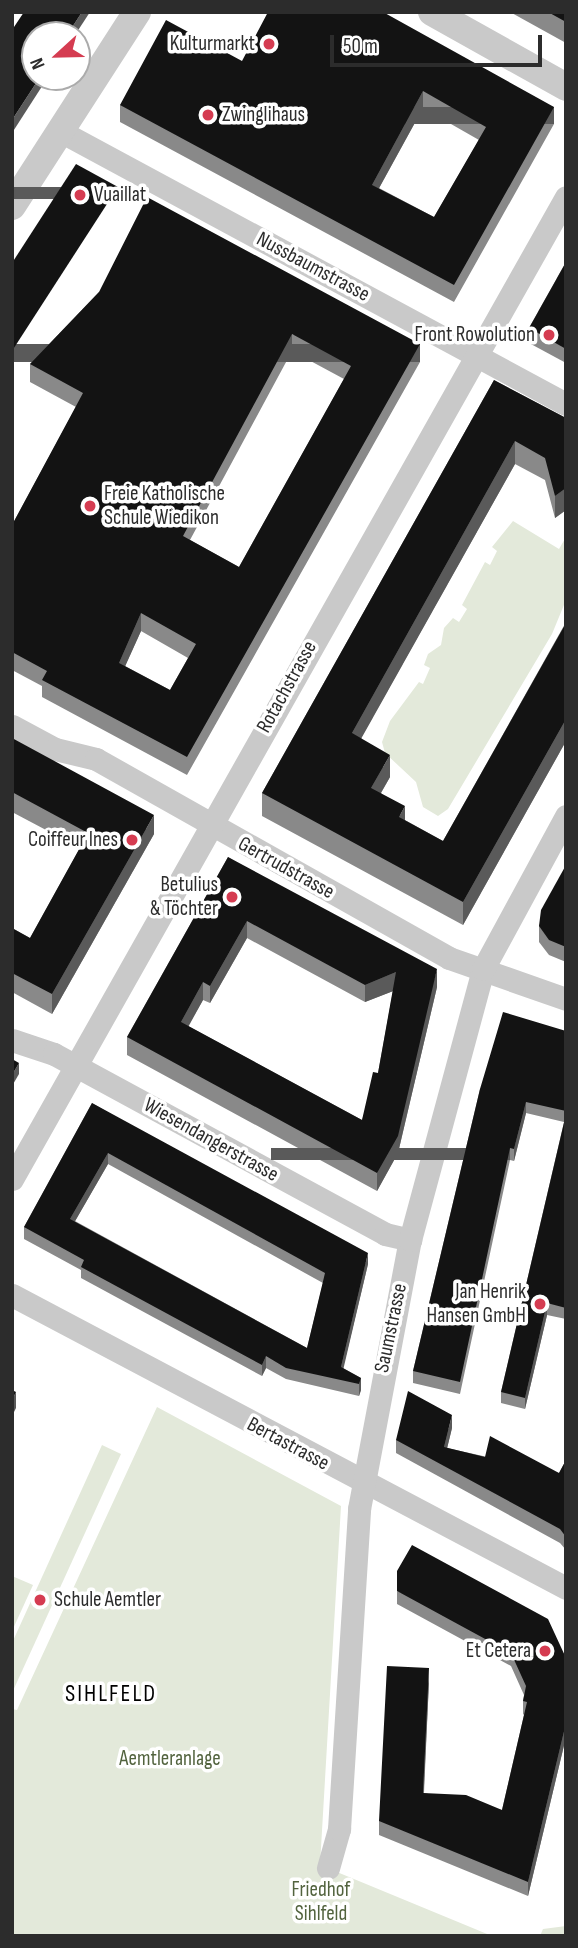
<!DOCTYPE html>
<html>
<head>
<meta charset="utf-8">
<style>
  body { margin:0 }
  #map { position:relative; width:578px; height:1948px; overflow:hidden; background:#fff; font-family:"Sofia Sans Condensed",sans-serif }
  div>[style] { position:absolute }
  .green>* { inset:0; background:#e3e9da }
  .minor>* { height:23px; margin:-11.5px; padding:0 11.5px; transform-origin:11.5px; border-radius:11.5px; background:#c9c9c9 }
  .tertiary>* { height:28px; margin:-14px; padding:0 14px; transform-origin:14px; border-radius:14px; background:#c9c9c9 }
  .wall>* { inset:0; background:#898989 }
  .shaded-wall>* { inset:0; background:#5a5a5a; transform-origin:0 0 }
  .building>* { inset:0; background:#131313 }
  .dots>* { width:19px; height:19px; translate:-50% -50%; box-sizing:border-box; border:4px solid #fff; border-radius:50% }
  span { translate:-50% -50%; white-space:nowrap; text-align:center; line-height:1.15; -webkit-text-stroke:7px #fff; paint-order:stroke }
  .poi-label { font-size:21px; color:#2c2c2c }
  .right { translate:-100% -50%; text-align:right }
  .left { translate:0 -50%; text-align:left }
  .street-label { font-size:21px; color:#2c2c2c }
  .park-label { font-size:21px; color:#52633e }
  .quarter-label { font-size:24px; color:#000; letter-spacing:2px }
  .frame { position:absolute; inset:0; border:14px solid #2c2c2c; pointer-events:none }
  .north { position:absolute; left:21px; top:21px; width:70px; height:70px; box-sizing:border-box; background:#fff; border:2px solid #ababab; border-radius:50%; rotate:248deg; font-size:19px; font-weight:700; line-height:28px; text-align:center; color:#2c2c2c }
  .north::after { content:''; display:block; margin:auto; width:24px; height:32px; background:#d53c51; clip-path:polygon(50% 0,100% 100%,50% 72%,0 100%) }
  .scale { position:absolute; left:330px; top:35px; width:212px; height:32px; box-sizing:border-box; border:4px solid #2c2c2c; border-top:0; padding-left:9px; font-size:21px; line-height:24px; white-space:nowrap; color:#2c2c2c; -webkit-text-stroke:5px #fff; paint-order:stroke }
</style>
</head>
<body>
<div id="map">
  <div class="green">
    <i style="clip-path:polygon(513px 521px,559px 549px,566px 537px,566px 600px,552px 634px,448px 809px,438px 816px,423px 807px,416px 782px,385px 753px,382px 742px,390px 721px,419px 682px,423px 684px,430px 668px,424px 665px,428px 654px,441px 645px,444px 628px,453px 618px,459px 622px,467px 609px,462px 605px,485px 562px,490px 565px,497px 551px,492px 547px)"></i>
    <i style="clip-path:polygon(157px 1407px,341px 1506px,320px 1865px,492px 1936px,12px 1936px,12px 1709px,17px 1710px)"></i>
    <i style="clip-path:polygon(102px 1445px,121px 1454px,12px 1693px,12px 1643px)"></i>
    <i style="clip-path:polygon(12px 1576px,33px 1585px,12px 1631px)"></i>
    <i style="clip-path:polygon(566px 1926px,566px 1936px,540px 1936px,543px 1929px)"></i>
  </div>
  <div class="minor">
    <i style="left:60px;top:131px;width:575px;rotate:28.35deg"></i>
    <i style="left:12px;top:726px;width:49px;rotate:28.1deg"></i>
    <i style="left:55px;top:749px;width:42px;rotate:13.7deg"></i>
    <i style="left:96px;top:759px;width:405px;rotate:29.4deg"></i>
    <i style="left:449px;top:958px;width:124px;rotate:19.3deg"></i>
    <i style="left:12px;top:1040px;width:44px;rotate:18.4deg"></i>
    <i style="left:54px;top:1054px;width:377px;rotate:28.5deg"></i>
    <i style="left:385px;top:1234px;width:26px;rotate:13deg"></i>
    <i style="left:12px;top:1179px;width:1127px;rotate:-60.57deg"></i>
    <i style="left:12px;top:1295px;width:627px;rotate:27.87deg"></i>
    <i style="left:328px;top:1868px;width:41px;rotate:-74.2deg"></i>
    <i style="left:339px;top:1829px;width:321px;rotate:-86.4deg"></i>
    <i style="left:359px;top:1509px;width:274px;rotate:-79.3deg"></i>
    <i style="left:410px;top:1240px;width:281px;rotate:-74.9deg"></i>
    <i style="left:483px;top:969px;width:174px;rotate:-61.5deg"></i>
  </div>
  <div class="tertiary">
    <i style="left:432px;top:12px;width:154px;rotate:29.2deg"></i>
    <i style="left:12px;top:206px;width:231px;rotate:-57.2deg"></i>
  </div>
  <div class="wall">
    <i style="clip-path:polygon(510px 12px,566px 12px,566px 43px)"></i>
    <i style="clip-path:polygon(evenodd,242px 61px,554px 107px,554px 124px,454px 302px,120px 122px,120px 105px,242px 61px,423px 108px,479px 140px,434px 217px,379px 188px,423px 108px)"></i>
    <i style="clip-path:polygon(566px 262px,566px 363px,529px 343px,529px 328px)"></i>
    <i style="clip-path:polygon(evenodd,99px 292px,420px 362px,187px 775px,42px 697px,42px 686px,12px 670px,12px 525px,76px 407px,30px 382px,30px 364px,99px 292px,292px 351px,344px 379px,239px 567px,190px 540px,292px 351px,99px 292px,141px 631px,188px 658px,170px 690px,125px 666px,141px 631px)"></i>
    <i style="clip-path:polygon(494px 380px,566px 418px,566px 510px,555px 518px,545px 480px,515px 464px,361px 738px,390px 777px,381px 793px,405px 820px,443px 841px,566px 622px,566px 741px,463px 925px,262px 816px,262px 793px)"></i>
    <i style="clip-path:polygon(12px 738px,154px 834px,52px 1014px,12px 992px,12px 928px,30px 938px,80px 848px,12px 812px)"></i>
    <i style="clip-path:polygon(evenodd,228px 857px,437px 987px,398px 1153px,377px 1191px,127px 1055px,127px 1037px,228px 857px,247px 938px,365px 1002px,393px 991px,378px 1073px,362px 1120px,188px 1026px,203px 1000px,210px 1003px,247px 938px)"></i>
    <i style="clip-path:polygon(566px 865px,566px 962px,549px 955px,539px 942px,539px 926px)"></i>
    <i style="clip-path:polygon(566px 1031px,566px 1319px,547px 1315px,525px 1409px,501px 1403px,501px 1392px,564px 1122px,526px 1113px,514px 1161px,510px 1160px,460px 1394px,413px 1383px,413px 1371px,480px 1089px)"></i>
    <i style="clip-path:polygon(evenodd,92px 1103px,368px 1264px,343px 1368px,361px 1378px,361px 1390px,359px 1396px,286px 1379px,266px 1368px,262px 1376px,81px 1278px,81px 1270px,24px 1239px,24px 1227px,92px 1103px,108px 1164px,323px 1283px,307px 1348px,75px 1221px,108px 1164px)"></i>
    <i style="clip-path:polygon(452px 1428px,447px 1448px,559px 1473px,566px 1460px,566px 1550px,560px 1543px,396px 1453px,396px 1440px)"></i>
    <i style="clip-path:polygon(397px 1591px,566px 1658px,566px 1737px,528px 1896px,379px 1835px,379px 1821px,429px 1681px,424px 1793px,502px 1810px,524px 1715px,523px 1714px,523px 1701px,524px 1695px,511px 1666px,397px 1604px)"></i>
  </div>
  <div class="shaded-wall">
    <i style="clip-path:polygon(82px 12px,90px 12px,75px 35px,67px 35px)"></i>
    <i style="clip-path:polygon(40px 77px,48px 77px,12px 133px,12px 120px)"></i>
    <i style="clip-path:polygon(423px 91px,423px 108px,372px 201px,372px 185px)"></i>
    <i style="left:554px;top:107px;width:17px;height:204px;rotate:90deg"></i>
    <i style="left:118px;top:187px;width:12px;height:195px;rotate:90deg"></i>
    <i style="left:292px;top:334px;width:17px;height:230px;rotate:90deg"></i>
    <i style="left:420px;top:344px;width:18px;height:474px;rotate:90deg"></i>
    <i style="clip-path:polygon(515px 441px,515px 464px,352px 755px,352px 733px)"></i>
    <i style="clip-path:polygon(566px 488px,566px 510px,555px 518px,555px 496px)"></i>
    <i style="clip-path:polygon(141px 613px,141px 631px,119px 680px,119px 663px)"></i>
    <i style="clip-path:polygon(566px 719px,566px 741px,463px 925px,463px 902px)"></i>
    <i style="clip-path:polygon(390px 755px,390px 777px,371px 810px,371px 788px)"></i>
    <i style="clip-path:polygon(405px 806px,405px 828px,399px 817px)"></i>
    <i style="clip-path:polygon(154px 815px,154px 834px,52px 1014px,52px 994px)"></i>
    <i style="clip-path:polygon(247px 921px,247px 938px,210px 1003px,210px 986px)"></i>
    <i style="clip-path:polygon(437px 969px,437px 987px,398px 1153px,377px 1191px,377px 1173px)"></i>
    <i style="clip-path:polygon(396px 972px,396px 990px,365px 1002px,365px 985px)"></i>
    <i style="clip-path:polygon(203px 982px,203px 1000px,181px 1040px,181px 1022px)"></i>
    <i style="clip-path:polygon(19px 1063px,19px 1074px,12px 1086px,12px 1075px)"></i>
    <i style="clip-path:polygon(526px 1102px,526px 1113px,514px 1161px,514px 1149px)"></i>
    <i style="left:510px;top:1148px;width:12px;height:239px;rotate:90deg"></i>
    <i style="clip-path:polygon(108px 1153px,108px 1164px,70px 1230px,70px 1219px)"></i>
    <i style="clip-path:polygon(368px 1253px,368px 1264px,341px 1379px,341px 1367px)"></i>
    <i style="clip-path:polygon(547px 1303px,547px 1315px,525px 1409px,525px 1398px)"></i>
    <i style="clip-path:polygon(266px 1356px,266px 1368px,262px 1376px,262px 1365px)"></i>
    <i style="clip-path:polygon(361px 1378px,361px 1390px,359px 1396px,359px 1384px)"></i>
    <i style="clip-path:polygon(16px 1392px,16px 1408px,12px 1416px,12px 1400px)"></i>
    <i style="clip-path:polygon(452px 1415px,452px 1428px,444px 1461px,444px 1447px)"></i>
    <i style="clip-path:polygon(429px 1668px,429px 1681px,423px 1806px,423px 1793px)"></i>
    <i style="clip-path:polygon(566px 1723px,566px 1737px,528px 1896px,528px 1882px)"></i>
  </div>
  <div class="building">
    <i style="clip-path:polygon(24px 12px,82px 12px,67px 35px,35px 35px,35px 77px,40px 77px,12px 120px,12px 30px)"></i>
    <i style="clip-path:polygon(evenodd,268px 12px,383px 12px,554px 107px,454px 285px,120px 105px,166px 20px,242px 61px,268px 12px,423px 91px,486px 127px,434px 217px,372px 185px,423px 91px)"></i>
    <i style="clip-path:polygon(548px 12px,566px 12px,566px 22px)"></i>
    <i style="clip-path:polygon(76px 164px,118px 187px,12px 351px,12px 263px)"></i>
    <i style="clip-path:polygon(evenodd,147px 197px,420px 344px,187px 757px,42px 680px,47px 671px,12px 652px,12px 525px,83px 393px,30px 364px,99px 292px,147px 197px,292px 334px,351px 366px,239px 567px,183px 536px,292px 334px,147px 197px,141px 613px,196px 644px,170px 690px,119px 663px,141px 613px)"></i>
    <i style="clip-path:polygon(566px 262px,566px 349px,529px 328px)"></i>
    <i style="clip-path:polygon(494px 380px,566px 418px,566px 488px,555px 496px,545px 458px,515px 441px,352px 733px,390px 755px,371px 788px,405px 806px,399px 817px,443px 841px,566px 623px,566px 719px,463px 902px,262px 793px)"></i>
    <i style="clip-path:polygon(12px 738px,154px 815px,52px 994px,12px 973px,12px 928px,30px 938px,88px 833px,12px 792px)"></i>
    <i style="clip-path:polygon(evenodd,228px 857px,437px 969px,398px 1136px,377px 1173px,127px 1037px,228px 857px,247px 921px,365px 985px,396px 972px,378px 1073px,373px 1072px,362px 1120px,181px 1022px,203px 982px,210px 986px,247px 921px)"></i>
    <i style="clip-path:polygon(566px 865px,566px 947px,549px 940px,539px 926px,541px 910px)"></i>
    <i style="clip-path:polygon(503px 1012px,566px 1031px,566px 1111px,526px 1102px,514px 1149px,510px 1148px,460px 1382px,413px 1371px,480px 1089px)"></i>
    <i style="clip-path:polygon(12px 1059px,19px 1063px,12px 1075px)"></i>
    <i style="clip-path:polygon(evenodd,92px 1103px,368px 1253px,341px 1367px,361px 1378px,359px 1384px,286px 1368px,266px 1356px,262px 1365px,81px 1267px,84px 1260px,24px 1227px,92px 1103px,108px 1153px,325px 1273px,307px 1348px,70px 1219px,108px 1153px)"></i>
    <i style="clip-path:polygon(566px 1114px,566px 1308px,547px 1303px,525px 1398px,501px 1392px)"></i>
    <i style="clip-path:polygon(12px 1390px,16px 1392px,12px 1400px)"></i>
    <i style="clip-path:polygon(408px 1391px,452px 1415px,444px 1447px,485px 1457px,490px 1436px,559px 1473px,566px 1460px,566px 1537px,560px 1529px,396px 1440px)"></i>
    <i style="clip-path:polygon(412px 1545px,548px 1619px,566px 1658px,566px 1723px,528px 1882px,379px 1821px,387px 1666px,429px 1668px,423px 1793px,466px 1795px,502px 1810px,527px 1702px,523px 1701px,526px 1686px,511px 1653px,397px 1591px,397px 1571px)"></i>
  </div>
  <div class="dots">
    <i style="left:269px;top:44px;background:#d53c51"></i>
    <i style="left:208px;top:115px;background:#d53c51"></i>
    <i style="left:80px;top:195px;background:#d53c51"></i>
    <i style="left:549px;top:335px;background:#d53c51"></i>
    <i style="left:90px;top:506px;background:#d53c51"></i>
    <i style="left:132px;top:840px;background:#d53c51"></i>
    <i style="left:232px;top:897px;background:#d53c51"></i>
    <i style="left:540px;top:1304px;background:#d53c51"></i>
    <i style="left:40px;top:1600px;background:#d53c51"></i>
    <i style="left:545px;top:1651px;background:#d53c51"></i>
  </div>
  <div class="poi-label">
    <span class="right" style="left:255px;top:44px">Kulturmarkt</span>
    <span class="left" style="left:222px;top:115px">Zwinglihaus</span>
    <span class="left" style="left:94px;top:195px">Vuaillat</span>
    <span class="right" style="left:535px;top:335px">Front Rowolution</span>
    <span class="left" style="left:104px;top:506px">Freie Katholische<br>Schule Wiedikon</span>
    <span class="right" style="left:118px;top:840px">Coiffeur Ines</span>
    <span class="right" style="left:218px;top:897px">Betulius<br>&amp; Töchter</span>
    <span class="right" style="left:526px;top:1304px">Jan Henrik<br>Hansen GmbH</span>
    <span class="left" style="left:54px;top:1600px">Schule Aemtler</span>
    <span class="right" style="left:531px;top:1651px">Et Cetera</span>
  </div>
  <div class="street-label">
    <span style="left:313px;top:267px;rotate:28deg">Nussbaumstrasse</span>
    <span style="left:287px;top:687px;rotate:-61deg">Rotachstrasse</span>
    <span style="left:286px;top:868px;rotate:29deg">Gertrudstrasse</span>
    <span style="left:211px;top:1140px;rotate:29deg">Wiesendangerstrasse</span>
    <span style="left:391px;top:1328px;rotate:-78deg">Saumstrasse</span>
    <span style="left:288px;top:1444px;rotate:28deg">Bertastrasse</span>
  </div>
  <div class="park-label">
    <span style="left:170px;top:1759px">Aemtleranlage</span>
    <span style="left:321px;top:1902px">Friedhof<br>Sihlfeld</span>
  </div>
  <div class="quarter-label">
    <span style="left:111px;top:1694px">SIHLFELD</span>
  </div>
  <div class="frame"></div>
  <div class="north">N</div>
  <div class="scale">50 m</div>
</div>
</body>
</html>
